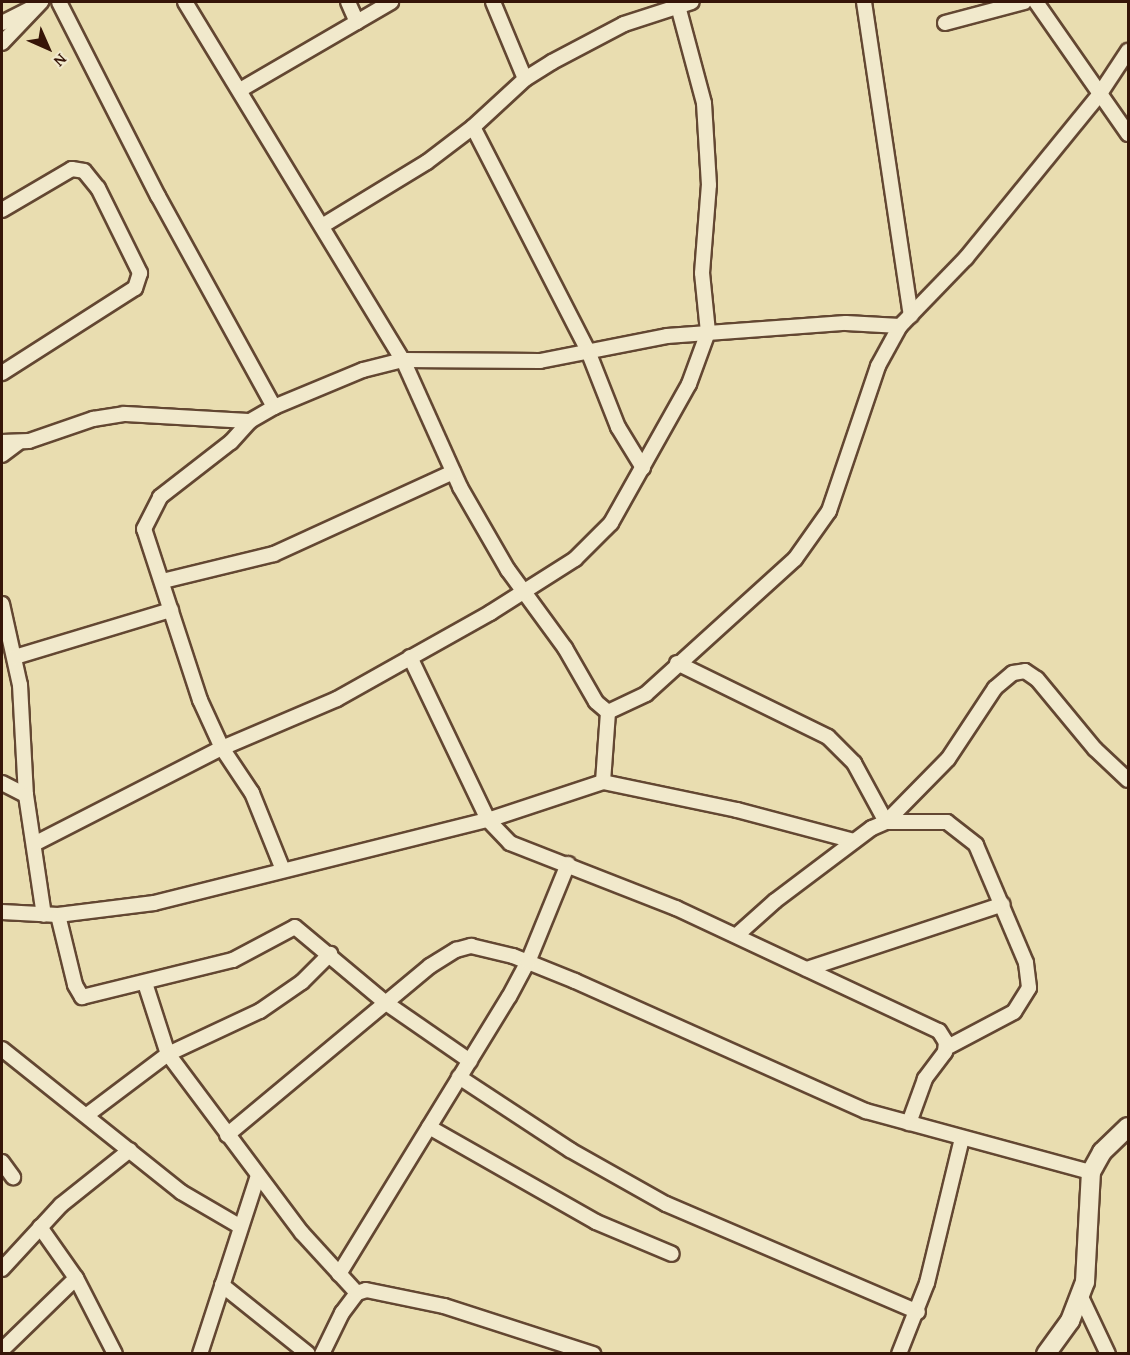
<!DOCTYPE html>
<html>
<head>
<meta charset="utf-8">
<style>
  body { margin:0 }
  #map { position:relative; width:1130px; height:1355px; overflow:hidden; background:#e9ddb0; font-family:"Gentium Book Plus",serif }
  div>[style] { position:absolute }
  .roads { filter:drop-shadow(2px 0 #634732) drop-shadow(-2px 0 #634732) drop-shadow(0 2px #634732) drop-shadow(0 -2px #634732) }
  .minor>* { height:14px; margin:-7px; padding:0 7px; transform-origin:7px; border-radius:7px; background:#f1e9cc }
  .tertiary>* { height:18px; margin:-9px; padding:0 9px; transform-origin:9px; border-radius:9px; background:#f1e9cc }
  span { translate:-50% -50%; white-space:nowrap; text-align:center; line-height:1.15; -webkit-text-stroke:4.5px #f1e9cc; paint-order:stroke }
  .frame { position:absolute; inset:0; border:3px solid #361508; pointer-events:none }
  .north { position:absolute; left:18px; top:18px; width:60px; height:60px; -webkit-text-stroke:4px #f1e9cc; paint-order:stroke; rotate:135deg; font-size:16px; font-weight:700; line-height:24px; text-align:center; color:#361508 }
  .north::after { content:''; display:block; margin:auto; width:21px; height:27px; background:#361508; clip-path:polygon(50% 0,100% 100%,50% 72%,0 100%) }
</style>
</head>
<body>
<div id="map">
  <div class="roads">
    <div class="minor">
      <i style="left:59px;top:2px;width:218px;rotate:63deg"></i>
      <i style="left:158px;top:196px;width:241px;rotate:61.2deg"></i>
      <i style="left:185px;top:2px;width:419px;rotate:58.7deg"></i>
      <i style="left:403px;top:360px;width:139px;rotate:65.8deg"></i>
      <i style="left:460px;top:487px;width:96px;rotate:60deg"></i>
      <i style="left:508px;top:570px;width:97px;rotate:53.8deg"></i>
      <i style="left:565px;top:648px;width:62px;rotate:60.1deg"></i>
      <i style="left:596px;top:702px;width:16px;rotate:40deg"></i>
      <i style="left:348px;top:2px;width:22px;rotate:66deg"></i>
      <i style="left:493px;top:2px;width:83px;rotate:67.4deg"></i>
      <i style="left:864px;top:2px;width:317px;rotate:81.5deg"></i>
      <i style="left:1036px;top:2px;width:161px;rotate:55.1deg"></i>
      <i style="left:2px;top:23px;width:30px;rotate:-27deg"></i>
      <i style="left:945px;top:23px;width:82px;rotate:-14.9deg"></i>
      <i style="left:2px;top:43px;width:57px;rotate:-46.4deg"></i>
      <i style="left:240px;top:90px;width:175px;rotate:-30.2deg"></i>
      <i style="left:473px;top:127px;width:252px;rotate:62.8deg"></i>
      <i style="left:588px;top:351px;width:82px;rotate:68.5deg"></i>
      <i style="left:618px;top:427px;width:48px;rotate:58.6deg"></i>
      <i style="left:2px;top:210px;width:81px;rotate:-30.4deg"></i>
      <i style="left:72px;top:169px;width:12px;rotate:9deg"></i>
      <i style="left:84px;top:171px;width:22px;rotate:51deg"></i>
      <i style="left:98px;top:188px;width:95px;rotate:63.7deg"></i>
      <i style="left:140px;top:273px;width:16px;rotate:108deg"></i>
      <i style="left:135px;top:288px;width:158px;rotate:147.4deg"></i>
      <i style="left:322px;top:226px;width:123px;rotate:-31.4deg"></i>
      <i style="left:427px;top:162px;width:58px;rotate:-37.3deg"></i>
      <i style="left:473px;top:127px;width:71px;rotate:-42.7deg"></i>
      <i style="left:525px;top:79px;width:32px;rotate:-32deg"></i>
      <i style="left:552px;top:62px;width:81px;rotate:-27.8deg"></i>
      <i style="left:624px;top:24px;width:71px;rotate:-17.9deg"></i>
      <i style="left:2px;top:442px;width:27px;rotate:-2deg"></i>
      <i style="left:29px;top:441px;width:68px;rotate:-19deg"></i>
      <i style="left:93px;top:419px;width:31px;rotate:-9deg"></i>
      <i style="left:124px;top:414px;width:126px;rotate:3.2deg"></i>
      <i style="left:2px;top:455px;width:20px;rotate:-37deg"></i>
      <i style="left:163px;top:581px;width:114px;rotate:-13.7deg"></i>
      <i style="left:274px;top:554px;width:197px;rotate:-24.6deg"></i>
      <i style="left:2px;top:604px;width:83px;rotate:77.5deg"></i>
      <i style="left:20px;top:685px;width:110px;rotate:86.9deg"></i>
      <i style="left:15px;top:657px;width:163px;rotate:-16.8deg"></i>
      <i style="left:410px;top:657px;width:181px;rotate:64.4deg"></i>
      <i style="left:488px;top:820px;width:32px;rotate:46deg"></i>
      <i style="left:510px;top:843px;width:178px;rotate:21.4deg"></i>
      <i style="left:676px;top:908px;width:290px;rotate:25.1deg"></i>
      <i style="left:939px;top:1031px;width:13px;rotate:58deg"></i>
      <i style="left:946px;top:1042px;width:10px;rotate:96deg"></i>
      <i style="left:945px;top:1052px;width:34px;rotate:127deg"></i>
      <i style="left:925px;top:1079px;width:47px;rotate:110deg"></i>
      <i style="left:677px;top:663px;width:168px;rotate:26.1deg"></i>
      <i style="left:828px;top:737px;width:37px;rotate:45deg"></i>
      <i style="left:854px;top:763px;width:67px;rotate:61.5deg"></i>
      <i style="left:886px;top:822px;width:61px"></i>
      <i style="left:947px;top:822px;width:37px;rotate:38deg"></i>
      <i style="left:976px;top:845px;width:128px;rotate:67deg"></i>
      <i style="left:1026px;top:963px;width:25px;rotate:83deg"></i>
      <i style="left:1029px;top:988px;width:28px;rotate:122deg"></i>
      <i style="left:1014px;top:1012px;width:77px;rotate:152.1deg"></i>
      <i style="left:603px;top:782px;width:70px;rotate:-85.9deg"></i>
      <i style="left:608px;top:712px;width:42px;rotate:-25.3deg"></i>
      <i style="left:646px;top:694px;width:201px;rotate:-42.2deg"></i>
      <i style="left:795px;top:559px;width:59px;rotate:-54.7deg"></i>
      <i style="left:829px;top:511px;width:153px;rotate:-71.3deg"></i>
      <i style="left:878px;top:366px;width:46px;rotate:-61.2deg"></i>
      <i style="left:900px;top:326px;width:95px;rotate:-45.9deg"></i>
      <i style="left:966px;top:258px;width:210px;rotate:-50.8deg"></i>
      <i style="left:1099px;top:95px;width:53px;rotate:-56.6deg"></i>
      <i style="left:2px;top:783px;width:27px;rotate:27deg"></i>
      <i style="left:26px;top:795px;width:121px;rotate:81.5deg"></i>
      <i style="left:36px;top:843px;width:209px;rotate:-27.1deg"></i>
      <i style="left:222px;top:748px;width:125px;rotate:-23.1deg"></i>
      <i style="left:337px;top:699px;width:176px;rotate:-29.3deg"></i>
      <i style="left:490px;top:613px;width:101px;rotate:-32.4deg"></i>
      <i style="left:575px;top:559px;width:51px;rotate:-45deg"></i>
      <i style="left:611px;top:523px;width:159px;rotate:-60.7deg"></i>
      <i style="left:689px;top:384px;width:55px;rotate:-69.9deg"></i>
      <i style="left:708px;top:332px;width:59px;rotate:-95.8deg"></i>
      <i style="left:702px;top:273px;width:88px;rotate:-85.5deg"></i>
      <i style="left:709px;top:185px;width:82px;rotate:-93.5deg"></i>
      <i style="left:704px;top:103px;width:105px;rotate:-105deg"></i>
      <i style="left:283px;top:870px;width:83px;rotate:-111.9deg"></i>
      <i style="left:252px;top:793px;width:54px;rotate:-123.7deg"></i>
      <i style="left:222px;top:748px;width:53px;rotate:-114.6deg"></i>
      <i style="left:200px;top:700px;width:180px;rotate:-108.1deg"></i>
      <i style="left:144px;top:529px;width:36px;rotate:-63deg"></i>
      <i style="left:160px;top:497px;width:90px;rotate:-37.8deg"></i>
      <i style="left:231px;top:442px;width:28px;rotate:-48deg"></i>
      <i style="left:250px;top:421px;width:28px;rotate:-30deg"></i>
      <i style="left:274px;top:407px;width:96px;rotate:-22.6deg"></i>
      <i style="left:363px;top:370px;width:41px;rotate:-14deg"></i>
      <i style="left:403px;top:360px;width:137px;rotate:0.4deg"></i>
      <i style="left:540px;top:361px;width:129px;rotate:-11.1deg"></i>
      <i style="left:667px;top:336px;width:179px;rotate:-4.2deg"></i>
      <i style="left:846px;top:323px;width:54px;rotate:3.2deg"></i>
      <i style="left:2px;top:912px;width:56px;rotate:3.1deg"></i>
      <i style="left:58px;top:915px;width:97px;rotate:-7.1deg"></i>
      <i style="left:154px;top:903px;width:344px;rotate:-14deg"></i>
      <i style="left:488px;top:820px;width:121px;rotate:-18.3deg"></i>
      <i style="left:603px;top:782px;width:137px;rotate:11.8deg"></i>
      <i style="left:737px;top:810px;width:121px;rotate:14.8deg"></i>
      <i style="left:58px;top:915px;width:72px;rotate:76.3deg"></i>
      <i style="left:75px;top:985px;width:14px;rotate:60deg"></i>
      <i style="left:82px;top:997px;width:155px;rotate:-13.8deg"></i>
      <i style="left:233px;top:960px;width:70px;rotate:-28deg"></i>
      <i style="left:295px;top:927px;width:119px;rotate:39.9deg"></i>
      <i style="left:386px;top:1003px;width:102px;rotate:34.6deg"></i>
      <i style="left:737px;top:935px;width:51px;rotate:-41.8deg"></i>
      <i style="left:775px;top:901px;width:121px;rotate:-37deg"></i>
      <i style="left:872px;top:828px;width:15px;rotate:-23deg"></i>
      <i style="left:886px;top:822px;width:88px;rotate:-45.5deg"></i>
      <i style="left:948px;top:759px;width:85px;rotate:-56.5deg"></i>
      <i style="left:995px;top:688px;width:23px;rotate:-40deg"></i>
      <i style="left:1013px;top:673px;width:12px;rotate:-9deg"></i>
      <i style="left:1025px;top:671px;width:14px;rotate:34deg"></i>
      <i style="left:1037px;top:679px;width:91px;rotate:50.4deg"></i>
      <i style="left:1095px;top:749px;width:45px;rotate:43.2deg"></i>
      <i style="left:807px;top:969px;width:206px;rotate:-18.3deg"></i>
      <i style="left:145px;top:983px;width:75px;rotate:72.1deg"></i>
      <i style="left:168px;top:1054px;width:102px;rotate:-25.1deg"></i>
      <i style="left:260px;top:1011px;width:51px;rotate:-34.6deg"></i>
      <i style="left:302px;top:982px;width:40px;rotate:-45deg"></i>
      <i style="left:2px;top:1049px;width:229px;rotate:38.6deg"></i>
      <i style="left:181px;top:1192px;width:69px;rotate:30.3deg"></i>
      <i style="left:459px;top:1077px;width:133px;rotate:33.3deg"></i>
      <i style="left:570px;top:1150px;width:110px;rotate:29.4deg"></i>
      <i style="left:666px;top:1204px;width:274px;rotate:23.2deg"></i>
      <i style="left:87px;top:1115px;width:101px;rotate:-37deg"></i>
      <i style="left:168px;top:1054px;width:224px;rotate:53.2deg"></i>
      <i style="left:302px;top:1233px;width:81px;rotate:47.5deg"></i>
      <i style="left:429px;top:1127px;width:192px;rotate:29.6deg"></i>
      <i style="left:596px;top:1222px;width:82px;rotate:22.8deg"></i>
      <i style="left:227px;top:1135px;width:264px;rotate:-39.8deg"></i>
      <i style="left:430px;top:966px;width:31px;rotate:-32deg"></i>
      <i style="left:456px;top:950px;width:16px;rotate:-15deg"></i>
      <i style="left:471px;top:946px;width:43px;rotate:13.4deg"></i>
      <i style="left:513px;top:956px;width:67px;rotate:22deg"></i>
      <i style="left:575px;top:981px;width:319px;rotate:24.1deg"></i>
      <i style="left:866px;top:1111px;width:233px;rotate:15.2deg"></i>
      <i style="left:2px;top:1162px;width:19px;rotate:54deg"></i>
      <i style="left:40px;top:1227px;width:62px;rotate:54.8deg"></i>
      <i style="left:76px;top:1278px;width:85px;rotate:62.8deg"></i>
      <i style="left:2px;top:1269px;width:87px;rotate:-47.3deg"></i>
      <i style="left:61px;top:1205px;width:88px;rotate:-38.6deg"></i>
      <i style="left:339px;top:1274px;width:325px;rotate:-58.5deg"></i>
      <i style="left:509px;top:997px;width:40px;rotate:-62deg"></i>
      <i style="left:528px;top:962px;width:106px;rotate:-67.8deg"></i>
      <i style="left:222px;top:1285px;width:110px;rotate:38.7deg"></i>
      <i style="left:1081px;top:1297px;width:63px;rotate:64.7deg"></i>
      <i style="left:2px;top:1350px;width:103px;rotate:-44.2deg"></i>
      <i style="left:200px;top:1354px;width:187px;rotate:-72deg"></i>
      <i style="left:322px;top:1354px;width:46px;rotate:-64deg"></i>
      <i style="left:342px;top:1313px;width:25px;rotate:-53deg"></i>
      <i style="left:357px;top:1293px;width:9px;rotate:-18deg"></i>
      <i style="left:366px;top:1290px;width:80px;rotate:11.6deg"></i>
      <i style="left:444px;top:1306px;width:157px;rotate:17.9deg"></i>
      <i style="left:899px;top:1354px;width:76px;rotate:-68.5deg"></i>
      <i style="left:927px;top:1283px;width:149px;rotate:-76.4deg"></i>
    </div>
    <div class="tertiary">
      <i style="left:1046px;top:1354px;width:41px;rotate:-54deg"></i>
      <i style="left:1070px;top:1321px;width:42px;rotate:-69deg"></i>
      <i style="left:1085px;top:1282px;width:110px;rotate:-86.9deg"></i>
      <i style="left:1091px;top:1172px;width:23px;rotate:-61deg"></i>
      <i style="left:1102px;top:1152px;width:36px;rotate:-44deg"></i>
    </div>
  </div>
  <div class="frame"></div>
  <div class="north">N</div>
</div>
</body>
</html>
